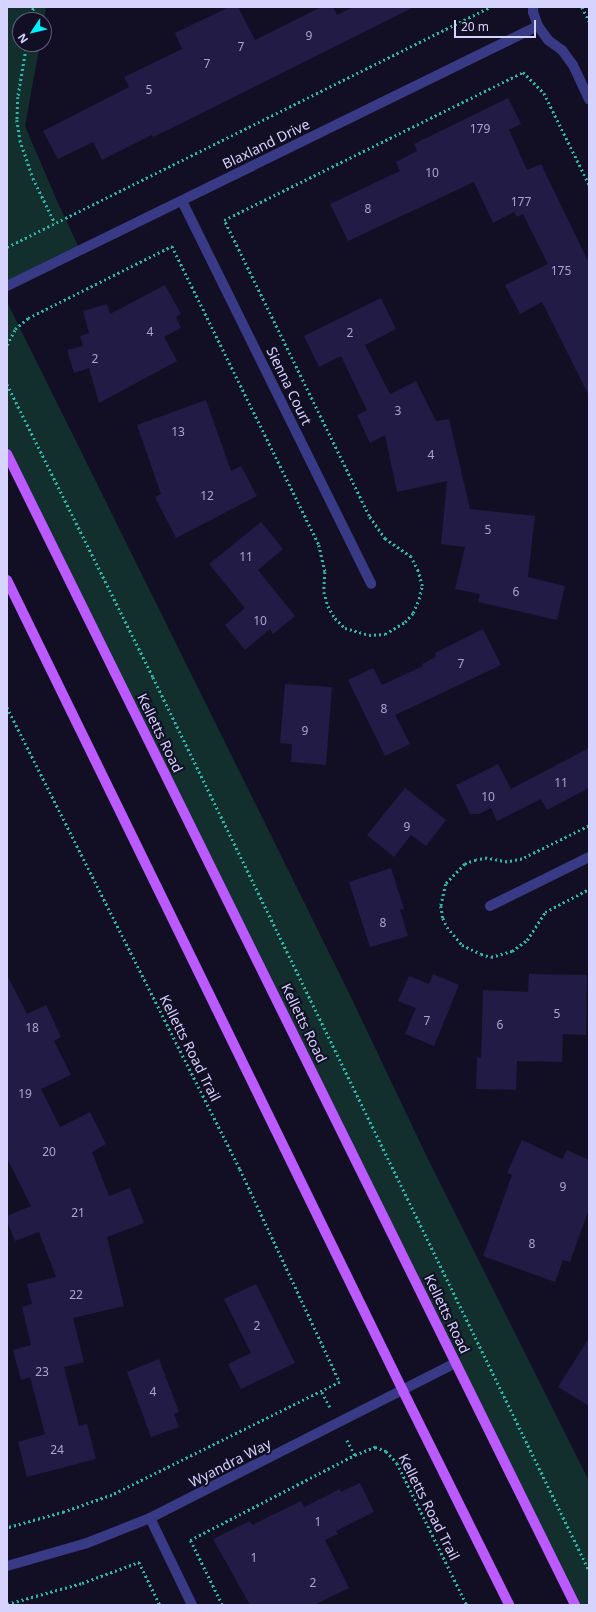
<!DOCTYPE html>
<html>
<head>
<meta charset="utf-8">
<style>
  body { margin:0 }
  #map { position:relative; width:596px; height:1612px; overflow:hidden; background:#120f25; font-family:"Noto Sans",sans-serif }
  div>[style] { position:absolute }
  .green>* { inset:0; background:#122f2d }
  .building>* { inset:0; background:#211b46 }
  .path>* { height:2.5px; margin-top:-1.25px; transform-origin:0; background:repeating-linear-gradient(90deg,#2eb8a9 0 2px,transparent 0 5px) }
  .street>* { height:10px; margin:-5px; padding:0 5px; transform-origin:5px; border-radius:5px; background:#393a85 }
  .primary>* { height:10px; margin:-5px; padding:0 5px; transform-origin:5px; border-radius:5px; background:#ba5aff }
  span { translate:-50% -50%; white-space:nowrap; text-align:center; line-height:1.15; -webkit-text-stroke:4px #120f25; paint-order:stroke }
  .number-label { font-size:12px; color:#a9a5d1 }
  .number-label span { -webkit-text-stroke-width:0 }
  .street-label { font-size:14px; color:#d6d3ff }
  .frame { position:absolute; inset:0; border:8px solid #d6d3ff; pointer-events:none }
  .north { position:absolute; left:12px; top:12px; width:40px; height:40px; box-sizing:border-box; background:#120f25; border:1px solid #605d7c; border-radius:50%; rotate:235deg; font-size:11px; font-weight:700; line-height:16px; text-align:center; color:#d6d3ff }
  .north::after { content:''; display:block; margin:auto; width:14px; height:18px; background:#00f0fe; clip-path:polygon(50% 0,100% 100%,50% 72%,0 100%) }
  .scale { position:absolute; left:454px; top:20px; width:82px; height:18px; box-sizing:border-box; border:2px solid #d6d3ff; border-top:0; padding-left:5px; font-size:12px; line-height:14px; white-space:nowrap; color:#d6d3ff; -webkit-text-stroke:3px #120f25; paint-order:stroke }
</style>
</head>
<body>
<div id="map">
  <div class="green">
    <i style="clip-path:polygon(7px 7px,46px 7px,44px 20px,20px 20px,20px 44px,40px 44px,25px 126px,58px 203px,80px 250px,7px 286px)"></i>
    <i style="clip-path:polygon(7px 302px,348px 991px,427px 1157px,589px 1481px,589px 1605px,575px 1605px,7px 454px)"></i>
  </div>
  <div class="building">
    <i style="clip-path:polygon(229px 7px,238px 7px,255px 40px,321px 7px,333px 7px,337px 15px,353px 7px,414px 7px,184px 122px,153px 137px,152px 135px,102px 160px,93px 142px,58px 159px,43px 131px,129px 87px,124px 77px,182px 49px,175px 33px)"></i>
    <i style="clip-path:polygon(508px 98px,521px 124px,509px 130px,527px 170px,541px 164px,589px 263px,589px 396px,542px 302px,520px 314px,505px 285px,548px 264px,523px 214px,517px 217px,514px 212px,493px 223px,474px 182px,348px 241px,330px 204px,400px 171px,396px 162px,417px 151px,414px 144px)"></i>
    <i style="clip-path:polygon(165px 285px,181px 314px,176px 317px,181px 328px,164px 337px,177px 361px,99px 403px,89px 368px,74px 373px,67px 350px,83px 346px,80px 336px,89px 333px,83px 311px,107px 304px,110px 314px)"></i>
    <i style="clip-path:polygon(381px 298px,396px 329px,365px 345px,390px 394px,416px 381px,436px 421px,449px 419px,470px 509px,535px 516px,528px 577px,565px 586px,557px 620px,478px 602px,480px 594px,455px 589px,465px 547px,441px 544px,447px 481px,397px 492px,385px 435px,370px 443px,357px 415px,367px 410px,341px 356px,319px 367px,304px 336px)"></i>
    <i style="clip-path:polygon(206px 400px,231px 471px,241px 466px,257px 496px,176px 538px,155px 497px,161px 494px,137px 425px)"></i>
    <i style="clip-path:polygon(261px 522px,283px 549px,258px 570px,295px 616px,273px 634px,270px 629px,245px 650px,225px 625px,245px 608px,209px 564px)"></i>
    <i style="clip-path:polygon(483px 629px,501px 665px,395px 715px,410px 744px,385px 756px,348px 680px,373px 668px,382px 685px,423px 666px,422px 664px,436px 657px,435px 653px)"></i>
    <i style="clip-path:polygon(285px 684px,332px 687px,326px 765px,291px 762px,292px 744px,280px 743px)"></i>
    <i style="clip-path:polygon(589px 748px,589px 788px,547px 810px,541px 799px,497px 821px,491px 808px,479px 814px,470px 814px,456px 785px,498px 764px,511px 789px)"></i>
    <i style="clip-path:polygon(405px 788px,446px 820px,426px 846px,411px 835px,394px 857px,367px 835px)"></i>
    <i style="clip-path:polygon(391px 868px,404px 909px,400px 910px,408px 936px,370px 947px,349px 882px)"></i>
    <i style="clip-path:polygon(433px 974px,459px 985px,434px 1046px,405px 1034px,416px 1008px,398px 1001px,409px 976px,429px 984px)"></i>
    <i style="clip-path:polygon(529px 974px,587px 975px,586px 1035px,563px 1034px,562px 1062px,517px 1061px,516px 1090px,476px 1089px,477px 1057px,481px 1058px,483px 990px,528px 992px)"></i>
    <i style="clip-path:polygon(7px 975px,27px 1014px,46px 1005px,61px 1037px,54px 1041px,71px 1075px,41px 1089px,60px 1127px,90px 1112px,106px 1144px,92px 1152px,109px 1196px,130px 1188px,144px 1223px,107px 1237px,124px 1306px,73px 1318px,84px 1362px,64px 1367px,79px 1426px,87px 1424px,96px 1459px,27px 1477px,18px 1442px,45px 1434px,30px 1377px,21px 1380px,13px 1350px,31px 1345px,22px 1307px,32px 1304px,27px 1284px,56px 1277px,39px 1232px,15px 1241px,7px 1221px,7px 1216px,31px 1206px,7px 1158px)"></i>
    <i style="clip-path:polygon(522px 1140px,562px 1159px,567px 1150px,589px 1160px,589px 1209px,570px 1262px,563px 1260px,555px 1282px,483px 1256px,512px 1175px,507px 1173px)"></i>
    <i style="clip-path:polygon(256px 1284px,295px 1363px,241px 1389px,228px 1364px,251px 1353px,224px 1299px)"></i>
    <i style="clip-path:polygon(589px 1338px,589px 1406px,558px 1387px)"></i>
    <i style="clip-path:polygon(159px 1359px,179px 1412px,174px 1414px,179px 1427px,151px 1437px,127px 1372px)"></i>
    <i style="clip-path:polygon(360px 1483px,374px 1512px,336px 1531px,338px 1534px,325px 1540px,349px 1588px,314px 1605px,250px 1605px,213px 1539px,250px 1521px,252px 1525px,301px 1501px,304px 1507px,340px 1489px,341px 1492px)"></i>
  </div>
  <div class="path">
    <i style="left:582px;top:7px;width:16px;rotate:63deg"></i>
    <i style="left:31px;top:20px;width:13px;rotate:-81deg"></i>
    <i style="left:27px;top:44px;width:54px;rotate:99.6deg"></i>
    <i style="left:18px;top:97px;width:23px;rotate:92deg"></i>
    <i style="left:17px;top:120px;width:20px;rotate:81deg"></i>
    <i style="left:20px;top:140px;width:40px;rotate:71.1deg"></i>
    <i style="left:33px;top:178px;width:50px;rotate:63.9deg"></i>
    <i style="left:7px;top:247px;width:539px;rotate:-26.42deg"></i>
    <i style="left:7px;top:345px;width:18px;rotate:-63deg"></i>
    <i style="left:15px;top:329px;width:17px;rotate:-40deg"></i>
    <i style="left:28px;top:318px;width:161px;rotate:-26.6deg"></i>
    <i style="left:172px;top:246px;width:333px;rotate:63.8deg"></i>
    <i style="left:319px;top:545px;width:28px;rotate:77deg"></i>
    <i style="left:325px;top:572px;width:20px;rotate:93deg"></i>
    <i style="left:324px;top:592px;width:15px;rotate:74deg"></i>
    <i style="left:328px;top:606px;width:14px;rotate:60deg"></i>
    <i style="left:335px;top:618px;width:14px;rotate:45deg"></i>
    <i style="left:345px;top:628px;width:25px;rotate:16deg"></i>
    <i style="left:369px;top:635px;width:16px;rotate:-4deg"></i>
    <i style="left:385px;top:634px;width:23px;rotate:-31deg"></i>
    <i style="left:405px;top:622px;width:12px;rotate:-48deg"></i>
    <i style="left:413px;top:613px;width:15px;rotate:-67deg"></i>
    <i style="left:419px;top:599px;width:13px;rotate:-77deg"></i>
    <i style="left:422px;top:586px;width:16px;rotate:-105deg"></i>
    <i style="left:418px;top:571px;width:16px;rotate:-117deg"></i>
    <i style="left:411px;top:557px;width:32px;rotate:-145deg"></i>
    <i style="left:385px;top:539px;width:28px;rotate:-125deg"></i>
    <i style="left:369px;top:516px;width:330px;rotate:-116.1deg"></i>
    <i style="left:224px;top:220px;width:334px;rotate:-26.3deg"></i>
    <i style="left:523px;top:72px;width:30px;rotate:45deg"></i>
    <i style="left:544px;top:93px;width:102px;rotate:63.7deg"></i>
    <i style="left:7px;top:384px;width:327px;rotate:63.5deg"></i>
    <i style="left:153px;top:677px;width:994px;rotate:63.98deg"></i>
    <i style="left:7px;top:707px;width:517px;rotate:63.24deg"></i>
    <i style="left:240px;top:1169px;width:235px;rotate:64.9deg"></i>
    <i style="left:340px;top:1382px;width:254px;rotate:153.6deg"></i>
    <i style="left:112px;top:1495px;width:51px;rotate:160.5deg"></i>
    <i style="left:64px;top:1512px;width:59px;rotate:164.3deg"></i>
    <i style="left:589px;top:826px;width:75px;rotate:153.8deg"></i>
    <i style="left:522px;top:859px;width:15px;rotate:169deg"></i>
    <i style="left:507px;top:862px;width:20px;rotate:-169deg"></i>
    <i style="left:487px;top:858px;width:11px;rotate:170deg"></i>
    <i style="left:476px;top:860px;width:12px;rotate:160deg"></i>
    <i style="left:465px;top:864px;width:28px;rotate:134deg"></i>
    <i style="left:446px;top:884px;width:23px;rotate:103deg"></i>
    <i style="left:441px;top:906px;width:12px;rotate:81deg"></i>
    <i style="left:443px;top:918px;width:10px;rotate:66deg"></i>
    <i style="left:447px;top:927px;width:23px;rotate:50deg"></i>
    <i style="left:462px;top:945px;width:21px;rotate:25deg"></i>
    <i style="left:481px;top:954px;width:10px;rotate:17deg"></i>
    <i style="left:491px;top:957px;width:22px;rotate:-16deg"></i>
    <i style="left:512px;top:951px;width:19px;rotate:-36deg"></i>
    <i style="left:527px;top:940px;width:33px;rotate:-57deg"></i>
    <i style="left:545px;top:912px;width:50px;rotate:-27.6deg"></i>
    <i style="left:322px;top:1392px;width:17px;rotate:62deg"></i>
    <i style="left:347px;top:1440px;width:17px;rotate:62deg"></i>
    <i style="left:7px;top:1604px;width:78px;rotate:-15.6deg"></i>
    <i style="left:82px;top:1583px;width:61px;rotate:-20.2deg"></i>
    <i style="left:139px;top:1562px;width:48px;rotate:64deg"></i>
    <i style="left:222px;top:1605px;width:72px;rotate:-116.2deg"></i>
    <i style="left:190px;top:1540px;width:186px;rotate:-27.3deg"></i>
    <i style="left:355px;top:1455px;width:22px;rotate:-22deg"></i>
    <i style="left:375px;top:1447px;width:12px;rotate:20deg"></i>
    <i style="left:386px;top:1451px;width:16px;rotate:47deg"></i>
    <i style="left:397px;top:1463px;width:158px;rotate:63.8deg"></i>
  </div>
  <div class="street">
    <i style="left:533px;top:7px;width:5px;rotate:90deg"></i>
    <i style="left:533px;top:12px;width:15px;rotate:70deg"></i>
    <i style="left:538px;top:26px;width:17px;rotate:54deg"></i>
    <i style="left:548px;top:40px;width:17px;rotate:36deg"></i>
    <i style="left:562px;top:50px;width:19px;rotate:54deg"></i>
    <i style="left:573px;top:65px;width:38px;rotate:65deg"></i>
    <i style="left:182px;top:201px;width:427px;rotate:63.7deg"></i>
    <i style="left:7px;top:286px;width:591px;rotate:-26.09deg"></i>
    <i style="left:490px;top:906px;width:110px;rotate:-26.3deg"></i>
    <i style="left:150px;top:1518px;width:97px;rotate:64.2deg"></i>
    <i style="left:7px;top:1566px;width:83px;rotate:-16deg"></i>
    <i style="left:87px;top:1543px;width:68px;rotate:-21.6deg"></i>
    <i style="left:150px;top:1518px;width:343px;rotate:-26.9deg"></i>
  </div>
  <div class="primary">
    <i style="left:7px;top:454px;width:1284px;rotate:63.73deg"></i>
    <i style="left:7px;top:580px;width:903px;rotate:63.97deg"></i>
    <i style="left:403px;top:1391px;width:239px;rotate:63.6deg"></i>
  </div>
  <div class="number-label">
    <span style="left:309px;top:36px">9</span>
    <span style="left:241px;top:47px">7</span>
    <span style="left:207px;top:64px">7</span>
    <span style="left:149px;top:90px">5</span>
    <span style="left:480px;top:129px">179</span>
    <span style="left:432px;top:173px">10</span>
    <span style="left:521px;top:202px">177</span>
    <span style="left:368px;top:209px">8</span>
    <span style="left:561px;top:271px">175</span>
    <span style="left:150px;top:332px">4</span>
    <span style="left:350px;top:333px">2</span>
    <span style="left:95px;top:359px">2</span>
    <span style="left:398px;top:411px">3</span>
    <span style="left:178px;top:432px">13</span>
    <span style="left:431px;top:455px">4</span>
    <span style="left:207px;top:496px">12</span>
    <span style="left:488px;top:530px">5</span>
    <span style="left:246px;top:557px">11</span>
    <span style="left:516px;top:592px">6</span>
    <span style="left:260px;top:621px">10</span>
    <span style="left:461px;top:664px">7</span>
    <span style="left:384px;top:709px">8</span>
    <span style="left:305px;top:731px">9</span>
    <span style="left:561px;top:783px">11</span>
    <span style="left:488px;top:797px">10</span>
    <span style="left:407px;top:827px">9</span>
    <span style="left:383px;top:923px">8</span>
    <span style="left:557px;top:1014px">5</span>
    <span style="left:427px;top:1021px">7</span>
    <span style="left:500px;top:1025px">6</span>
    <span style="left:32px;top:1028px">18</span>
    <span style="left:25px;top:1094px">19</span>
    <span style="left:49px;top:1152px">20</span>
    <span style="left:563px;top:1187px">9</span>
    <span style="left:78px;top:1213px">21</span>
    <span style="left:532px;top:1244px">8</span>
    <span style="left:76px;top:1295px">22</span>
    <span style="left:257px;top:1326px">2</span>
    <span style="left:42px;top:1372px">23</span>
    <span style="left:153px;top:1392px">4</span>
    <span style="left:57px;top:1450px">24</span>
    <span style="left:318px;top:1522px">1</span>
    <span style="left:254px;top:1558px">1</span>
    <span style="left:313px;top:1583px">2</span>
  </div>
  <div class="street-label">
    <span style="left:266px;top:144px;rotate:-26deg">Blaxland Drive</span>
    <span style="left:289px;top:386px;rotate:64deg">Sienna Court</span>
    <span style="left:160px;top:733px;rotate:64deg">Kelletts Road</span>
    <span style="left:304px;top:1023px;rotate:64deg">Kelletts Road</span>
    <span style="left:190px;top:1048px;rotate:63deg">Kelletts Road Trail</span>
    <span style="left:447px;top:1314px;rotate:64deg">Kelletts Road</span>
    <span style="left:230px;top:1463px;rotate:-27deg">Wyandra Way</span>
    <span style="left:429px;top:1507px;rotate:63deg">Kelletts Road Trail</span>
  </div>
  <div class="frame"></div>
  <div class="north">N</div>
  <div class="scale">20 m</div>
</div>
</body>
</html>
